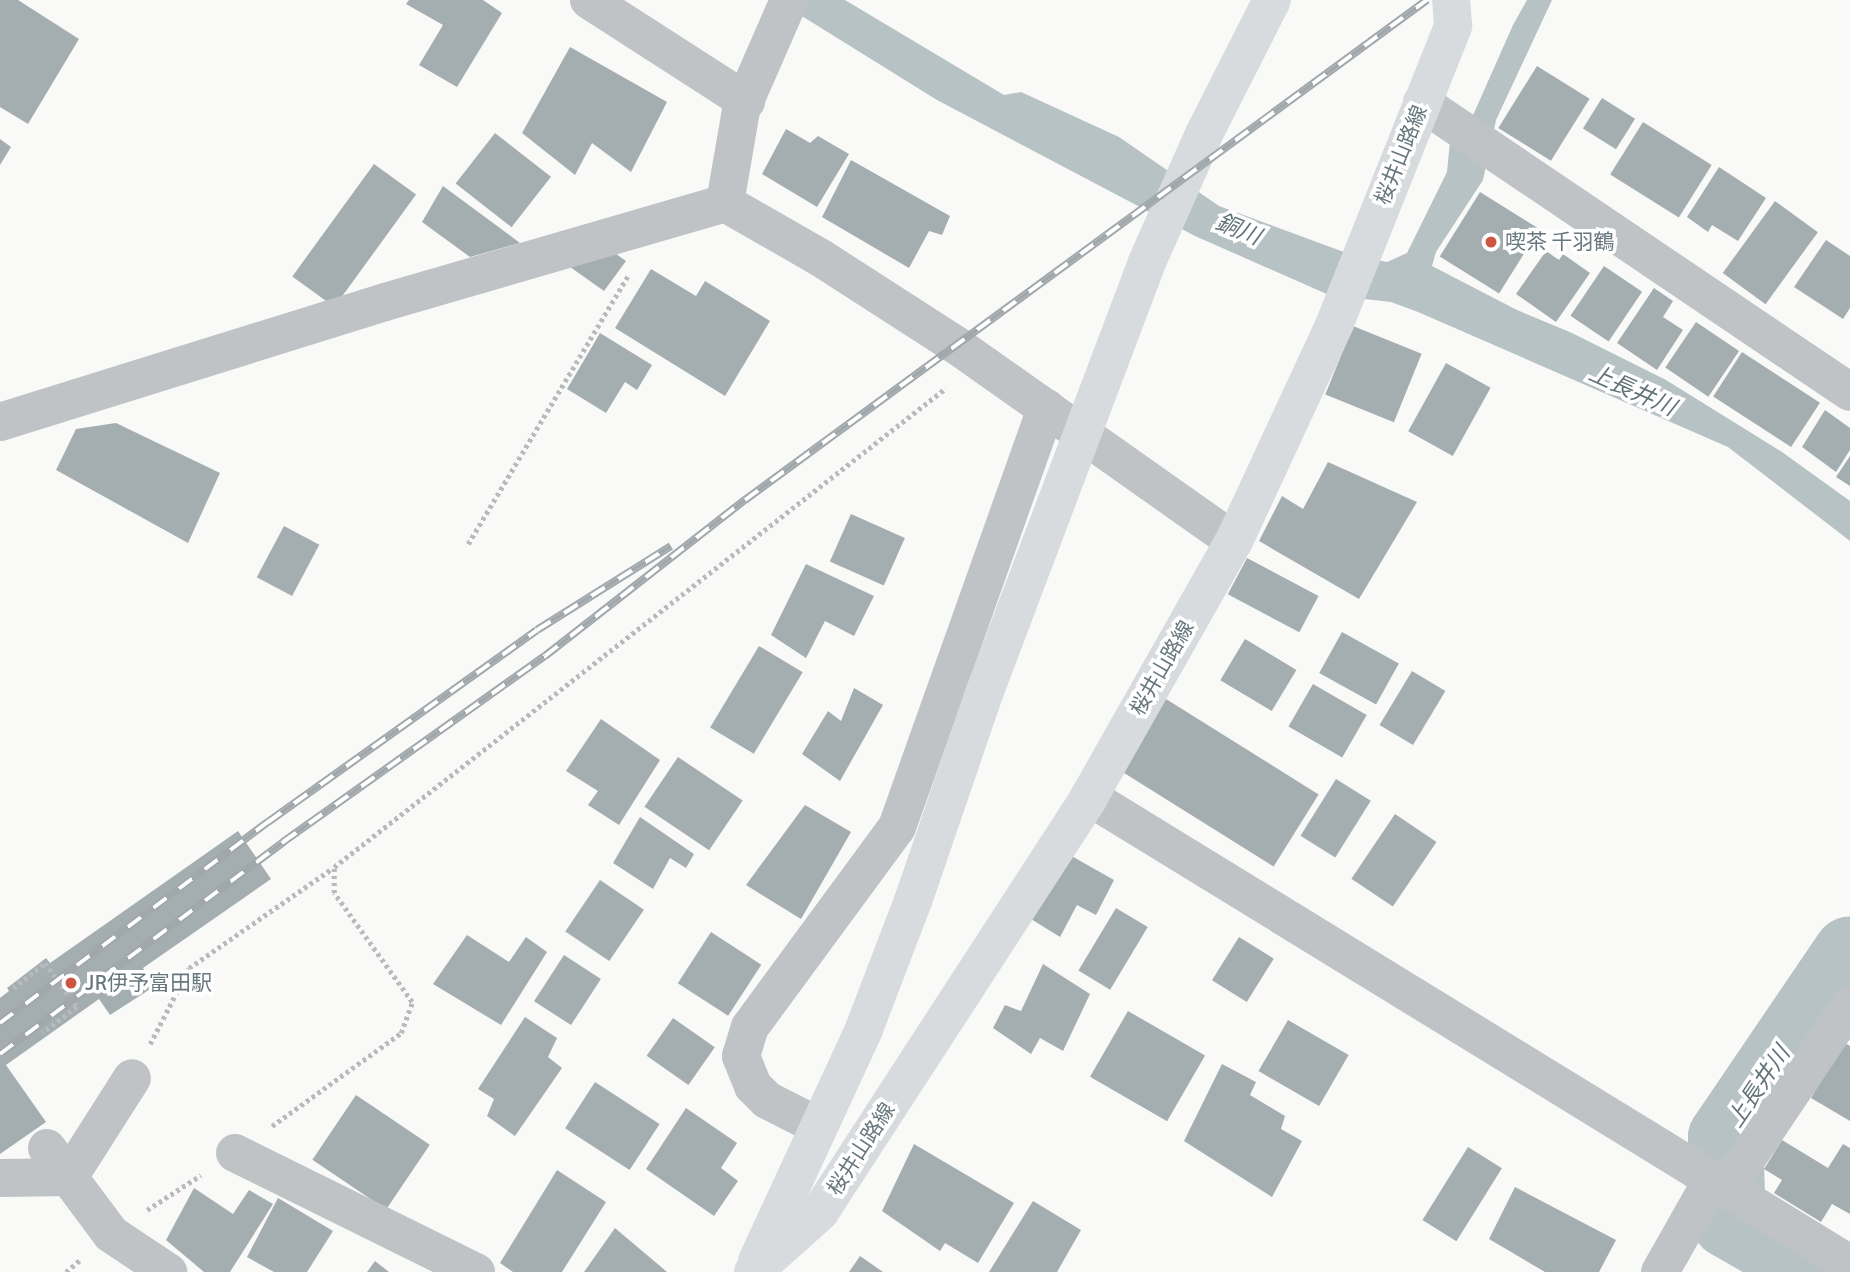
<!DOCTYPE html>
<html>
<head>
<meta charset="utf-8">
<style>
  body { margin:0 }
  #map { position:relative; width:1850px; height:1272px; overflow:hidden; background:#f9f9f7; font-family:Signika,"Noto Sans JP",sans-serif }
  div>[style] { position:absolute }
  .water>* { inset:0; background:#b7c2c5 }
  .river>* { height:75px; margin:-37.5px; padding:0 37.5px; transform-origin:37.5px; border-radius:37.5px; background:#b7c2c5 }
  .building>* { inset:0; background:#a4aeb1; transform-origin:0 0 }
  .path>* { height:4.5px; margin-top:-2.25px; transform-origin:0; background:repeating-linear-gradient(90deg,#b7bbbd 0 3.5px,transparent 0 7px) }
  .minor>* { height:38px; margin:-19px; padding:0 19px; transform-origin:19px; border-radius:19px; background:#bfc3c6 }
  .major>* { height:38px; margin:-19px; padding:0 19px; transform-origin:19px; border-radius:19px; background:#d7dbdd }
  .rail>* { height:8px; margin-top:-4px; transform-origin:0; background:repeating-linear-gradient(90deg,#fff 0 16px,#a1a8ac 0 32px); box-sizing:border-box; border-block:2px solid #a1a8ac }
  .dots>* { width:19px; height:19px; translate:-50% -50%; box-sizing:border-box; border:4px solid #fff; border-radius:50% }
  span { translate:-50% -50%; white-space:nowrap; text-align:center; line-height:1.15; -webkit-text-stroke:7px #fff; paint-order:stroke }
  .street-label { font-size:21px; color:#67777e }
  .poi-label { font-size:21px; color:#67777e }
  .left { translate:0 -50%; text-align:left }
  .water-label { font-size:23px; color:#637478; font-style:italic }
</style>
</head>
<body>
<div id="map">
  <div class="water">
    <i style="clip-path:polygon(770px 0,845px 0,1004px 95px,1021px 92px,1119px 137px,1219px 206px,1352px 255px,1387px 262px,1407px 253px,1447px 172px,1450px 141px,1474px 113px,1513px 25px,1527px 0,1552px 0,1496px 120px,1483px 180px,1436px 252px,1432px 266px,1517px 310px,1572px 333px,1666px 380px,1782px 452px,1850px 501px,1850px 541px,1728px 447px,1418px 312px,1391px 302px,1329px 295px,1195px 236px,937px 100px,805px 18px)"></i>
    <i style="clip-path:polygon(1850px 931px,1850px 979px,1735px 1155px,1706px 1152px)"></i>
  </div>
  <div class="river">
    <i style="left:1818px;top:1272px;width:104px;rotate:-150deg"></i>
    <i style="left:1728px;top:1220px;width:83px;rotate:-92.1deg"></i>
    <i style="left:1725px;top:1137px;width:222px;rotate:-55.8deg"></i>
  </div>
  <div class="building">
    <i style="clip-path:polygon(0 0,18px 0,79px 39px,28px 124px,0 107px)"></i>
    <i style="clip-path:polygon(409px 0,483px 0,502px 13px,457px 87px,419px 65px,443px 25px,406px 4px)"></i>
    <i style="clip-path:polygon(570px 47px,667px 102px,631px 172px,592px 143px,575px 175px,522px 133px)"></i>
    <i style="left:1537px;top:66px;width:62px;height:73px;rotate:32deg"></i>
    <i style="left:1602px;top:98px;width:39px;height:36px;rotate:32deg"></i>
    <i style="left:1643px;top:122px;width:81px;height:62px;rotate:32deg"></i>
    <i style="clip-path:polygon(786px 129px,810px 143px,818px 136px,849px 154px,817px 207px,762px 174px)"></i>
    <i style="left:495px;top:133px;width:71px;height:64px;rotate:38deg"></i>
    <i style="clip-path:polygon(0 139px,11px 147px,0 165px)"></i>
    <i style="clip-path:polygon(851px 160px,950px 216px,942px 235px,929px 231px,909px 268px,822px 217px)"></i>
    <i style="left:374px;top:164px;width:52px;height:139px;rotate:36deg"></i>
    <i style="clip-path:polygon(1719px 167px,1766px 198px,1738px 241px,1712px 225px,1708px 232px,1687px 217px)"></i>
    <i style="clip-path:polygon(443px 186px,520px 243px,470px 257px,422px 222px)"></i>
    <i style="left:1480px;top:192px;width:70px;height:76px;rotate:32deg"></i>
    <i style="left:1775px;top:201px;width:53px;height:89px;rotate:36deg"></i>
    <i style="clip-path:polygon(1826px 240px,1850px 256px,1850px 308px,1843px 319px,1794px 287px)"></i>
    <i style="clip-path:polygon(602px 244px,626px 261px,604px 291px,556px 257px)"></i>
    <i style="clip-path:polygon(1546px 251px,1559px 260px,1563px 254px,1590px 273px,1556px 322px,1516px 294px)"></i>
    <i style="left:1604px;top:266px;width:46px;height:60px;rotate:34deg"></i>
    <i style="clip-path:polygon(651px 269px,696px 296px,705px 281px,770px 321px,725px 396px,615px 328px)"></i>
    <i style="clip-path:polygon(1654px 288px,1673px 301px,1663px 317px,1683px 330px,1657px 370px,1617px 343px)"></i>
    <i style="left:1696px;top:322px;width:52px;height:55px;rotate:34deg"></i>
    <i style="left:1353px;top:326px;width:74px;height:74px;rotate:22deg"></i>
    <i style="clip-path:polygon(600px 333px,652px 365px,637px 390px,625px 382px,606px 413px,567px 389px)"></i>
    <i style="left:1742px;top:352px;width:93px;height:53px;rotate:33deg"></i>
    <i style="left:1446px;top:363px;width:51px;height:78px;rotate:29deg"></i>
    <i style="clip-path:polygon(1825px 410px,1850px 428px,1850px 450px,1836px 472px,1802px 447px)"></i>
    <i style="clip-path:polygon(116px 423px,220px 473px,188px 543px,56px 470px,76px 429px)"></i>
    <i style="clip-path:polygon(1850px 456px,1850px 486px,1836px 477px)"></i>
    <i style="clip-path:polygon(1328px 462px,1417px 502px,1359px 599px,1259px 541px,1282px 496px,1303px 509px)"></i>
    <i style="left:851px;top:514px;width:59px;height:52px;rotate:24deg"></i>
    <i style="left:284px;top:526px;width:40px;height:58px;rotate:28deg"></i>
    <i style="left:1247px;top:558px;width:81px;height:41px;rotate:28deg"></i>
    <i style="clip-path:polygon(806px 564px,874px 596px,854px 636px,825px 621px,806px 658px,771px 635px)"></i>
    <i style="left:1342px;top:632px;width:65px;height:47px;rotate:29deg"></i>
    <i style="left:1245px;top:639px;width:60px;height:48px;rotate:31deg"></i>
    <i style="left:759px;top:646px;width:51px;height:95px;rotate:31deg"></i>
    <i style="left:1412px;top:671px;width:39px;height:63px;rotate:31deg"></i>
    <i style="left:1313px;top:684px;width:62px;height:49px;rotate:30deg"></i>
    <i style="clip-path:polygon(854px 688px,883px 705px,840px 781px,802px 754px,828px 711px,841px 721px)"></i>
    <i style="left:1166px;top:699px;width:180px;height:85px;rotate:32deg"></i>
    <i style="clip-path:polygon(601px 719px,660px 760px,619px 825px,588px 805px,598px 791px,566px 771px)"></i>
    <i style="left:678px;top:757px;width:78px;height:60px;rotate:34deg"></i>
    <i style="left:1336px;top:779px;width:41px;height:67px;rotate:32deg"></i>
    <i style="clip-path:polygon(805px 805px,851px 832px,801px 919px,746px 885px)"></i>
    <i style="left:1395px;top:814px;width:50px;height:78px;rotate:34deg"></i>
    <i style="clip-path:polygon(640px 817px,694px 854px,686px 868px,670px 858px,653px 889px,613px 863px)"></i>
    <i style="clip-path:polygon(238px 831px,271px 879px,143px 968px,155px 986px,110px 1015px,99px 999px,6px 1065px,46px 1122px,0 1154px,0 998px,9px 991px,7px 988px,46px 958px,50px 963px)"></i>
    <i style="clip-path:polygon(1068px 854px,1114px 880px,1096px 915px,1077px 905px,1060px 937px,1031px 919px)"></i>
    <i style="left:600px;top:880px;width:53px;height:62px;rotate:34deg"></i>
    <i style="left:1116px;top:908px;width:37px;height:73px;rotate:31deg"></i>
    <i style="left:711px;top:932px;width:60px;height:61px;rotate:33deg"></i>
    <i style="clip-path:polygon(467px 935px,509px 962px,526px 937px,547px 952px,501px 1025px,433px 984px)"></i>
    <i style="left:1239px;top:937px;width:41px;height:51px;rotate:32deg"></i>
    <i style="left:564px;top:955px;width:44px;height:55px;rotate:33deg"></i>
    <i style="clip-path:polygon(1043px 964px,1090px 994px,1063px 1051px,1040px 1038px,1031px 1054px,993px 1028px,1005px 1005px,1021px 1011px)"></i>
    <i style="left:1128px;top:1011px;width:89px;height:76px;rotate:30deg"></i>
    <i style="clip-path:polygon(525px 1017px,557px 1038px,548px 1057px,562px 1068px,515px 1136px,487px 1116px,494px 1099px,478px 1089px)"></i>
    <i style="left:673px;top:1018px;width:51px;height:46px;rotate:35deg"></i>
    <i style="left:1288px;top:1020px;width:70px;height:59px;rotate:30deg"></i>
    <i style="clip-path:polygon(1843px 1042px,1850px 1046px,1850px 1121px,1811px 1098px)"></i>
    <i style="clip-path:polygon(1222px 1064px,1256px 1082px,1250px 1095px,1285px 1116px,1281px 1129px,1302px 1141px,1272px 1197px,1184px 1141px)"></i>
    <i style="left:595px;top:1082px;width:77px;height:55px;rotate:33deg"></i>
    <i style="left:356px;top:1095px;width:89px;height:78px;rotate:34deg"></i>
    <i style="clip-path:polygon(686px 1108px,737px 1143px,721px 1168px,738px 1181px,714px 1216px,646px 1169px)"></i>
    <i style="clip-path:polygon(1782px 1140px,1828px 1168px,1843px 1144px,1850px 1148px,1850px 1214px,1832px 1204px,1821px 1222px,1774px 1193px,1782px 1180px,1764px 1169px)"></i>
    <i style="clip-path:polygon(914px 1144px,1014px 1203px,978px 1263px,945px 1243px,940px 1251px,882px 1211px)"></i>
    <i style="left:1468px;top:1147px;width:40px;height:86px;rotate:32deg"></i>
    <i style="clip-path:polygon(557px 1170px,606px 1202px,562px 1272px,513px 1272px,500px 1263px)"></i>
    <i style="clip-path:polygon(1515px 1187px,1616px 1240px,1599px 1272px,1545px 1272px,1489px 1239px)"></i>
    <i style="clip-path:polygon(194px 1188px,233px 1214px,249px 1190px,273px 1204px,230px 1272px,204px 1272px,166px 1240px)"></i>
    <i style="clip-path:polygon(278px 1198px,333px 1231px,307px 1272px,274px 1272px,247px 1257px)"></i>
    <i style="clip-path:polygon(1033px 1201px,1081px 1230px,1057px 1272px,989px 1272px)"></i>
    <i style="clip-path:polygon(615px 1228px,667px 1272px,584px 1272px)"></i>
    <i style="clip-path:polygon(860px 1256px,883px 1272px,849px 1272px)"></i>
    <i style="clip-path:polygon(375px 1261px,389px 1272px,367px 1272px)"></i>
  </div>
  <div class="path">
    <i style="left:468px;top:544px;width:314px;rotate:-59.2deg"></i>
    <i style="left:13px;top:988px;width:41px;rotate:-38deg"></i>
    <i style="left:45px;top:963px;width:54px;rotate:54deg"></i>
    <i style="left:77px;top:1007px;width:43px;rotate:142.6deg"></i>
    <i style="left:150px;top:1044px;width:85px;rotate:-62.8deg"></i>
    <i style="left:189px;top:968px;width:175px;rotate:-34.8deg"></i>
    <i style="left:272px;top:1126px;width:159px;rotate:-35.8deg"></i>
    <i style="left:401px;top:1033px;width:33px;rotate:-70deg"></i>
    <i style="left:412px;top:1002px;width:134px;rotate:-125.6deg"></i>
    <i style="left:334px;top:893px;width:26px;rotate:-90deg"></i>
    <i style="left:334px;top:867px;width:777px;rotate:-38.05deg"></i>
    <i style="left:147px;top:1210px;width:64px;rotate:-32.9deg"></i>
    <i style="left:66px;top:1272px;width:20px;rotate:-41deg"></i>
  </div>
  <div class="minor">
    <i style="left:589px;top:0;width:187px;rotate:32.8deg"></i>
    <i style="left:1422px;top:103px;width:516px;rotate:34.03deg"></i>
    <i style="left:725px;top:203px;width:94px;rotate:-80.2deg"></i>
    <i style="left:741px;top:110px;width:120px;rotate:-66.4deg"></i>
    <i style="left:0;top:422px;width:403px;rotate:-17.3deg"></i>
    <i style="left:385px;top:302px;width:354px;rotate:-16.2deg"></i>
    <i style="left:725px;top:203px;width:111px;rotate:29.8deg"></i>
    <i style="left:821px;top:258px;width:161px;rotate:32.8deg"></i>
    <i style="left:956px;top:345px;width:340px;rotate:35.2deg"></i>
    <i style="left:1089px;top:797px;width:893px;rotate:31.54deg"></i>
    <i style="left:818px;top:1126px;width:57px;rotate:-153deg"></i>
    <i style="left:767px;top:1100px;width:20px;rotate:-135deg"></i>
    <i style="left:753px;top:1086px;width:32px;rotate:-112deg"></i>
    <i style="left:741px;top:1056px;width:30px;rotate:-73deg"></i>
    <i style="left:750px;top:1027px;width:248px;rotate:-53.7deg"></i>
    <i style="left:897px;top:827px;width:445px;rotate:-70.4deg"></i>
    <i style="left:47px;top:1148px;width:107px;rotate:53.3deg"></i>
    <i style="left:111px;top:1234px;width:69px;rotate:33.7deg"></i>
    <i style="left:235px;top:1153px;width:269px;rotate:26.3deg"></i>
    <i style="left:2px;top:1178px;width:67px;rotate:-0.9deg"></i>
    <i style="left:69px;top:1177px;width:117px;rotate:-57.5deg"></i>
    <i style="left:1727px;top:1188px;width:220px;rotate:-56.1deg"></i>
    <i style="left:1660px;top:1272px;width:106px;rotate:-60.5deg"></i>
  </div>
  <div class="major">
    <i style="left:757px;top:1261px;width:255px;rotate:-65.2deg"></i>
    <i style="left:864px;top:1029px;width:137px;rotate:-69.1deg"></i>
    <i style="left:913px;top:901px;width:213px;rotate:-71.1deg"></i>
    <i style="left:982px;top:699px;width:467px;rotate:-69.3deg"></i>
    <i style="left:1147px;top:262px;width:140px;rotate:-66deg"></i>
    <i style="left:1204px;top:134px;width:150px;rotate:-63.1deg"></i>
    <i style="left:753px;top:1272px;width:90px;rotate:-41.8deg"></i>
    <i style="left:820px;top:1212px;width:495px;rotate:-57deg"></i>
    <i style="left:1089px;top:797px;width:294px;rotate:-60.5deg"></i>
    <i style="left:1234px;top:541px;width:240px;rotate:-65.1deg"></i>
    <i style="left:1335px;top:323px;width:320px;rotate:-68.3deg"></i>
    <i style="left:1453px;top:26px;width:26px;rotate:-94deg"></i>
  </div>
  <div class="rail">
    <i style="left:0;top:1023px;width:335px;rotate:-36.9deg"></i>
    <i style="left:268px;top:822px;width:330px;rotate:-35.5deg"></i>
    <i style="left:537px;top:630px;width:158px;rotate:-32.1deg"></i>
    <i style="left:0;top:1054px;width:354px;rotate:-36.8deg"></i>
    <i style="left:283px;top:842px;width:321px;rotate:-35.4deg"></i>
    <i style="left:545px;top:656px;width:254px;rotate:-38deg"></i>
    <i style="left:745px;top:500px;width:846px;rotate:-36.25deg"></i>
  </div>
  <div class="dots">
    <i style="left:1491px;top:242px;background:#cd5643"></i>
    <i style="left:71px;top:983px;background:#cd5643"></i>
  </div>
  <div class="street-label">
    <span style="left:1401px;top:155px;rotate:-68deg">桜井山路線</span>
    <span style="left:1162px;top:668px;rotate:-60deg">桜井山路線</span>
    <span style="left:861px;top:1149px;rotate:-57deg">桜井山路線</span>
  </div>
  <div class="poi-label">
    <span class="left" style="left:1505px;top:242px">喫茶 千羽鶴</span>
    <span class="left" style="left:85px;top:983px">JR伊予富田駅</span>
  </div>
  <div class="water-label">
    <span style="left:1238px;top:230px;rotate:22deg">銅川</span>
    <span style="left:1632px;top:391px;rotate:24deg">上長井川</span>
    <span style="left:1759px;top:1087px;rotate:-56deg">上長井川</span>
  </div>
</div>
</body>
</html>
